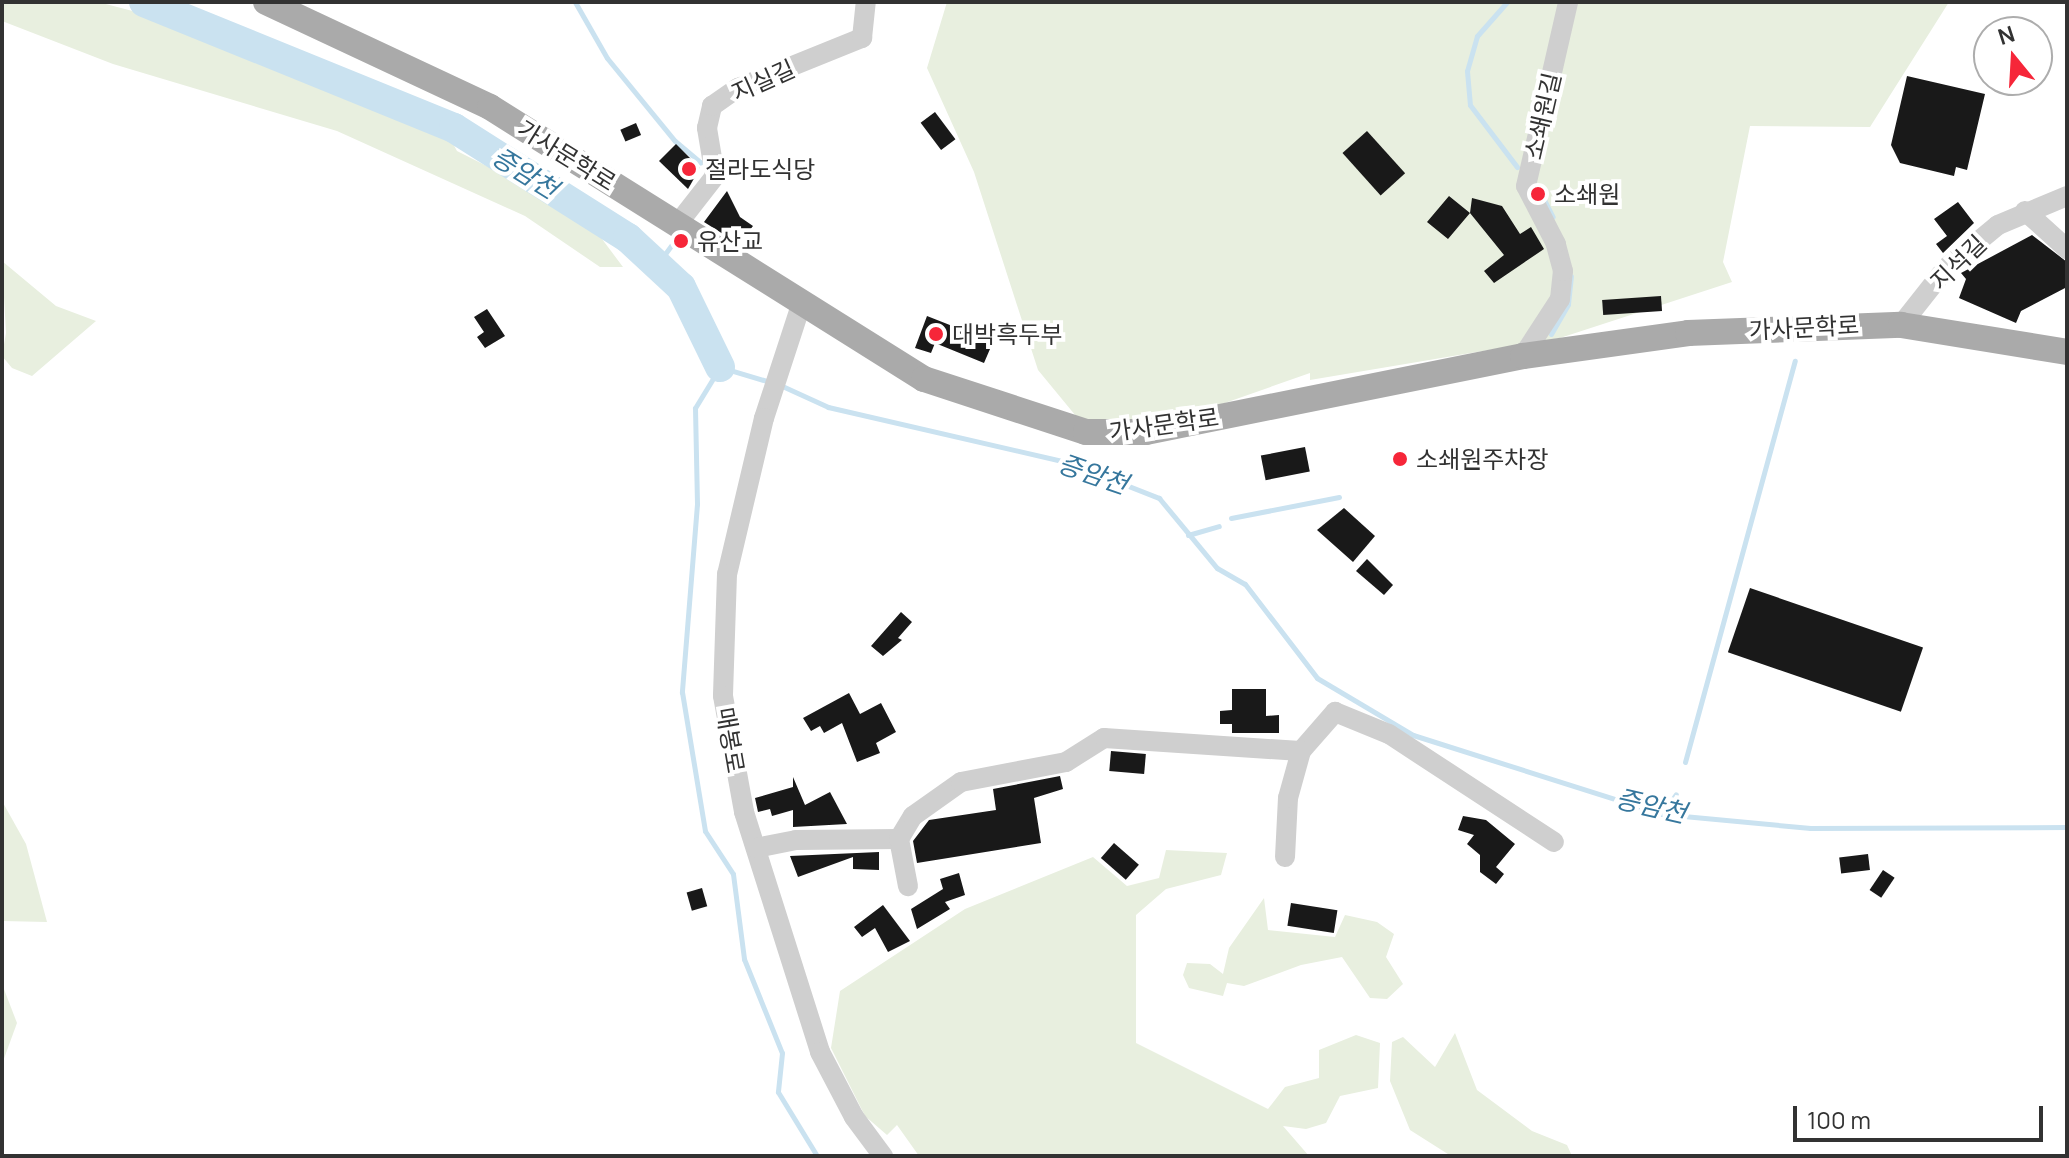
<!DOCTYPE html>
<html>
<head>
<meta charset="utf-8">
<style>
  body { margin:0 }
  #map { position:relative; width:2069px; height:1158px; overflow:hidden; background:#fff; font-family:Manrope,"Noto Sans KR",sans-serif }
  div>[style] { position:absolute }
  .green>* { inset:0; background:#e8efdf }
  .stream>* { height:5px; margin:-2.5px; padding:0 2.5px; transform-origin:2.5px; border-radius:2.5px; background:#cae2f0 }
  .river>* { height:30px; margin:-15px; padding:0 15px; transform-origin:15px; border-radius:15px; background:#cae2f0 }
  .building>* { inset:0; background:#191919; transform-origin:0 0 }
  .minor>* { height:20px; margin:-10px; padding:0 10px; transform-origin:10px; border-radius:10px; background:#cfcfcf }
  .major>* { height:26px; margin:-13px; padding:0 13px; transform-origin:13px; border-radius:13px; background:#aaa }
  .dots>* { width:22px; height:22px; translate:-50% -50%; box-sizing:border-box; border:4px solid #fff; border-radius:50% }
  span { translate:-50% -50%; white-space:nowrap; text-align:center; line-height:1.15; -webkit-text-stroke:8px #fff; paint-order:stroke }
  .street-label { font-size:24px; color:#323232 }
  .poi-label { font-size:24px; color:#323232 }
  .left { translate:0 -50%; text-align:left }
  .water-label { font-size:26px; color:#36779d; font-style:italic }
  .frame { position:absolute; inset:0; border:4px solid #323232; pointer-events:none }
  .north { position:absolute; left:1973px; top:16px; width:80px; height:80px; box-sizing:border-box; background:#fff; border:2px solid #adadad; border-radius:50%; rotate:342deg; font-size:22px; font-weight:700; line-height:32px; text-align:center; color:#323232 }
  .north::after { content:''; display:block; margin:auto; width:28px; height:36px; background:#f62639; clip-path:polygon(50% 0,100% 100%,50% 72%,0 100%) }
  .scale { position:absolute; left:1793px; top:1106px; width:250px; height:36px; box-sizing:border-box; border:4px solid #323232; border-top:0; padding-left:10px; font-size:24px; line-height:28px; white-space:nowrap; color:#323232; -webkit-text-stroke:6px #fff; paint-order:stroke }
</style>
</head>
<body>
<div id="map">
  <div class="green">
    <i style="clip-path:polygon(2px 2px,98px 2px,175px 22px,450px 138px,457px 151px,584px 215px,623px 267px,600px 267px,525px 216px,337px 131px,113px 64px,2px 21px)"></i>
    <i style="clip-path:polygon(947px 2px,1949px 2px,1870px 127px,1750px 126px,1723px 262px,1732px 282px,1560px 338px,1310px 380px,1310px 373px,1222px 404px,1121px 421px,1080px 421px,1038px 370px,974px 172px,927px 68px)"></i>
    <i style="clip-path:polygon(2px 261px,56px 306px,96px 321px,32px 376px,12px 368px,2px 356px,6px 333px)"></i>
    <i style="clip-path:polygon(2px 801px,26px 844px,47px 922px,2px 921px)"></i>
    <i style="clip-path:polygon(1166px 850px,1227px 853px,1221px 875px,1166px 889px,1136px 915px,1136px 1043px,1268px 1109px,1285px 1087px,1319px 1078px,1319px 1050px,1356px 1035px,1380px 1043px,1378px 1088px,1340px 1096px,1326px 1123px,1306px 1129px,1283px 1126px,1309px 1156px,919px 1156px,897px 1125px,887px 1135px,865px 1116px,831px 1048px,840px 991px,965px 909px,1093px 857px,1127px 886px,1159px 878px)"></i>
    <i style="clip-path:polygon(1264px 898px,1268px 930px,1335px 937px,1345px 915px,1377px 922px,1394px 934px,1386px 957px,1403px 984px,1387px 999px,1370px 998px,1342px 957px,1301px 965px,1244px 986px,1227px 983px,1223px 996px,1189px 988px,1183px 975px,1187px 963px,1210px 964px,1223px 974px,1229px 948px)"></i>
    <i style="clip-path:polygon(2px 984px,17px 1023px,2px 1064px)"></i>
    <i style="clip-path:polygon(1455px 1033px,1477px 1090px,1532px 1131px,1567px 1145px,1572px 1156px,1451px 1156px,1410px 1130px,1390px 1081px,1392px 1042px,1403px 1037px,1435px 1067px)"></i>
  </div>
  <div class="stream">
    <i style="left:575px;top:2px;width:64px;rotate:60.3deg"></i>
    <i style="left:607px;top:58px;width:107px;rotate:50.7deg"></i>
    <i style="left:675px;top:141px;width:38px;rotate:40deg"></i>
    <i style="left:1507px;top:2px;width:45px;rotate:131.4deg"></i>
    <i style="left:1477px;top:36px;width:36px;rotate:106deg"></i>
    <i style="left:1467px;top:71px;width:34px;rotate:85deg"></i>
    <i style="left:1470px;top:105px;width:78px;rotate:52.8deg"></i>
    <i style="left:168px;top:11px;width:11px;rotate:-56deg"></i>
    <i style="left:1539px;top:190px;width:30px;rotate:63deg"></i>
    <i style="left:657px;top:265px;width:24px;rotate:-54deg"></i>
    <i style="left:1551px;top:334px;width:34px;rotate:-60deg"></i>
    <i style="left:1568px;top:304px;width:28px;rotate:-84deg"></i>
    <i style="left:770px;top:382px;width:52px;rotate:-163.3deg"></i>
    <i style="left:720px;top:367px;width:48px;rotate:121.4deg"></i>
    <i style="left:695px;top:408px;width:96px;rotate:88.8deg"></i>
    <i style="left:697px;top:504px;width:189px;rotate:94.6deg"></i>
    <i style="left:682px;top:692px;width:141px;rotate:80.6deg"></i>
    <i style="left:705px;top:831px;width:51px;rotate:56.9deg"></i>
    <i style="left:733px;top:874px;width:86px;rotate:82.6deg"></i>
    <i style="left:744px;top:959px;width:101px;rotate:68deg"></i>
    <i style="left:782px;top:1053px;width:39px;rotate:96deg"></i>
    <i style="left:778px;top:1092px;width:75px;rotate:58.6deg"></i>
    <i style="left:780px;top:385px;width:53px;rotate:24.6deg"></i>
    <i style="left:828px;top:407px;width:248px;rotate:13deg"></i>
    <i style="left:1070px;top:463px;width:96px;rotate:21.5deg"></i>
    <i style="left:1159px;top:498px;width:91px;rotate:50.4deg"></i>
    <i style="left:1217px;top:568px;width:32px;rotate:30deg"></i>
    <i style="left:1245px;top:584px;width:118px;rotate:52.5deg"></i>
    <i style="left:1317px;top:678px;width:112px;rotate:30.7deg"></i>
    <i style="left:1413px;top:735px;width:261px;rotate:17.6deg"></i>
    <i style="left:1662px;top:814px;width:149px;rotate:5.4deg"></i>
    <i style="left:1810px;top:828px;width:257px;rotate:-0.2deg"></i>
    <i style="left:1231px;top:518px;width:110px;rotate:-11deg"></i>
    <i style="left:1188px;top:535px;width:32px;rotate:-16deg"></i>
    <i style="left:1685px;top:762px;width:416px;rotate:-74.7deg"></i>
    <i style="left:1662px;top:814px;width:24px;rotate:-55deg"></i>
  </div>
  <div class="river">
    <i style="left:144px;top:2px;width:335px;rotate:22.1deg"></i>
    <i style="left:454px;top:128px;width:206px;rotate:32.3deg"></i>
    <i style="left:628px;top:238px;width:72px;rotate:42.8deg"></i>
    <i style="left:681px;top:287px;width:89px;rotate:64deg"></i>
  </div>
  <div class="building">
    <i style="clip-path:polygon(1907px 76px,1985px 94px,1967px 170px,1956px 167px,1954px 176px,1900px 163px,1891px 145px)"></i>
    <i style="left:935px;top:112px;width:34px;height:18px;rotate:53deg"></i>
    <i style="left:636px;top:123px;width:13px;height:17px;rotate:67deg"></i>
    <i style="left:1367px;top:131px;width:57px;height:33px;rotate:48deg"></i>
    <i style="clip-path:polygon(676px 144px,700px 168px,688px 189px,659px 161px)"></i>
    <i style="clip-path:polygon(727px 191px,740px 217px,753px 226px,739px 244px,704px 222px)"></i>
    <i style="clip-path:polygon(1449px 196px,1470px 213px,1472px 198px,1502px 206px,1520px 234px,1531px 227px,1544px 249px,1494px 283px,1484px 271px,1504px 255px,1470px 213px,1448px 239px,1427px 222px)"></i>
    <i style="clip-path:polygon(1958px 202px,1974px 223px,1943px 253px,1936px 244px,1947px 236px,1934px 219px)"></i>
    <i style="clip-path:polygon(2032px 235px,2067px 262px,2067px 287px,2021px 311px,2016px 323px,1959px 298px,1966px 279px,1961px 273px)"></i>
    <i style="left:1661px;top:296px;width:15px;height:59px;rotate:86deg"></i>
    <i style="clip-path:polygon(487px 309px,505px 336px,485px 348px,477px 337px,484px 332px,474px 317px)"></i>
    <i style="clip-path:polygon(927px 316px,993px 342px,984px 363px,935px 343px,931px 353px,915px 348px)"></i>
    <i style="left:1305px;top:447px;width:25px;height:45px;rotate:79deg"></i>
    <i style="clip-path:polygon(1344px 508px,1375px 536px,1353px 562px,1317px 530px)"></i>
    <i style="clip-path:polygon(1367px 559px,1393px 585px,1384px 595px,1356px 571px)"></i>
    <i style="left:1750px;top:588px;width:183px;height:68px;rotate:19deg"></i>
    <i style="clip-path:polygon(901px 612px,912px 622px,898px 638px,902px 640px,883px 656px,871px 646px)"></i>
    <i style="clip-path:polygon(1232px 689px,1266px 689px,1266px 716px,1279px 715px,1279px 733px,1232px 733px,1232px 724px,1220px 724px,1220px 711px,1232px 710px)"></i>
    <i style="clip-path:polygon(849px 693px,860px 714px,881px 703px,896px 732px,876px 743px,880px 753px,857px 762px,842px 723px,824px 733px,820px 726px,811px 731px,803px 718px)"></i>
    <i style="left:1111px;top:751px;width:35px;height:20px;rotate:5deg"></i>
    <i style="clip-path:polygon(1060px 776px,1063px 789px,1034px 798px,1041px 843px,917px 863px,913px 841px,929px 820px,996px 810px,993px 789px)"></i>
    <i style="clip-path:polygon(793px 777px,805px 805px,830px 792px,847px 824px,793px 827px,793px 810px,772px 816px,770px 809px,758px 812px,755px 798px,793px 787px)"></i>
    <i style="clip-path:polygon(1463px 816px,1486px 820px,1515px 844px,1496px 867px,1504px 874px,1496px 884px,1480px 872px,1480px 855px,1467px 844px,1474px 835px,1458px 830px)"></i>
    <i style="left:1114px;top:843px;width:33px;height:20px;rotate:41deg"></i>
    <i style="clip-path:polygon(879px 852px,879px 870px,853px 869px,853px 857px,798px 877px,790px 856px)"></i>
    <i style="left:1868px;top:854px;width:16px;height:29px;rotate:83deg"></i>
    <i style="left:1883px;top:870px;width:14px;height:24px;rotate:34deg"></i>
    <i style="clip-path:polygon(959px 873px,965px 895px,945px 902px,950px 909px,917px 929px,911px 909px,943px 889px,940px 879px)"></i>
    <i style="left:702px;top:888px;width:19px;height:16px;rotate:74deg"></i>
    <i style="left:1291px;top:903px;width:47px;height:23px;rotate:9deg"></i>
    <i style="clip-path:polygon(883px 905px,910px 941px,888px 952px,875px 928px,862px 937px,854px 927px)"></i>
  </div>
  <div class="minor">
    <i style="left:2025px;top:211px;width:57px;rotate:42.1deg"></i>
    <i style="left:676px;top:226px;width:63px;rotate:-52deg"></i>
    <i style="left:715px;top:176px;width:49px;rotate:-99.5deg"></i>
    <i style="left:707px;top:128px;width:23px;rotate:-77deg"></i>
    <i style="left:712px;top:106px;width:32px;rotate:-35deg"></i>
    <i style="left:738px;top:88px;width:134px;rotate:-22deg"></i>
    <i style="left:862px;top:38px;width:36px;rotate:-84deg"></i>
    <i style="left:801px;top:305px;width:119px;rotate:108.1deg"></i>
    <i style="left:764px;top:418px;width:160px;rotate:103.3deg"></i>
    <i style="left:727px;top:574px;width:122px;rotate:91.9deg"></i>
    <i style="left:723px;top:696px;width:118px;rotate:79.7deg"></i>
    <i style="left:744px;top:812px;width:252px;rotate:72.4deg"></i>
    <i style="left:820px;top:1052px;width:73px;rotate:62.4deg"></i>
    <i style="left:854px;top:1117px;width:49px;rotate:53.4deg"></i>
    <i style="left:1901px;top:325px;width:73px;rotate:-51.7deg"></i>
    <i style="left:1946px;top:268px;width:67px;rotate:-39.6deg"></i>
    <i style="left:1998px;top:225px;width:75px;rotate:-22.8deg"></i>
    <i style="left:1523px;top:356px;width:68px;rotate:-57deg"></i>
    <i style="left:1560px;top:299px;width:28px;rotate:-84deg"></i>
    <i style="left:1563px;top:271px;width:28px;rotate:-105deg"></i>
    <i style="left:1556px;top:244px;width:65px;rotate:-117.3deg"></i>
    <i style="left:1526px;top:186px;width:189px;rotate:-77.1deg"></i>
    <i style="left:899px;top:839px;width:48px;rotate:79.2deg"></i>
    <i style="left:756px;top:848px;width:41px;rotate:-11.3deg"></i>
    <i style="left:796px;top:840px;width:103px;rotate:-0.6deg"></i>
    <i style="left:899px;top:839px;width:27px;rotate:-59deg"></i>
    <i style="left:913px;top:816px;width:59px;rotate:-35.3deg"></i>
    <i style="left:961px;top:782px;width:107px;rotate:-10.8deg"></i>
    <i style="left:1066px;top:762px;width:45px;rotate:-32.3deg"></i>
    <i style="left:1104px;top:738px;width:197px;rotate:3.8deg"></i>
    <i style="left:1301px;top:751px;width:52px;rotate:-48.9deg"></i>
    <i style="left:1335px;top:712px;width:58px;rotate:22.2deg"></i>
    <i style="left:1389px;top:734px;width:197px;rotate:33.2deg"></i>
    <i style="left:1285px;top:857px;width:59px;rotate:-87.1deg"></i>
    <i style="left:1288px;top:798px;width:49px;rotate:-74.5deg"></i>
  </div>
  <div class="major">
    <i style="left:266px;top:2px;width:247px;rotate:25.1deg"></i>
    <i style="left:490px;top:107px;width:512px;rotate:32.08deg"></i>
    <i style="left:924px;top:379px;width:170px;rotate:18.1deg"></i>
    <i style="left:1086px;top:432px;width:60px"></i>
    <i style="left:1146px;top:432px;width:385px;rotate:-11.4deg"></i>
    <i style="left:1523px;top:356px;width:167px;rotate:-7.9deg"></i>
    <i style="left:1688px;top:333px;width:213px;rotate:-2.2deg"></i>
    <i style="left:1901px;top:325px;width:168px;rotate:9.2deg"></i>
  </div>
  <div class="dots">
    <i style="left:689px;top:169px;background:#f62639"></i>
    <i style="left:1538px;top:194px;background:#f62639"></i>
    <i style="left:681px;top:241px;background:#f62639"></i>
    <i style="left:936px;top:334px;background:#f62639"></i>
    <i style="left:1400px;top:459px;background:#f62639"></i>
  </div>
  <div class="street-label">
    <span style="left:763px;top:80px;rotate:-24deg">지실길</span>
    <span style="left:1542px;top:116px;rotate:-77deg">소쇄원길</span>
    <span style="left:567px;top:155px;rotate:32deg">가사문학로</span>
    <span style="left:1958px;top:262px;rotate:-44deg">지석길</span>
    <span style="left:1804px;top:327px;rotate:-3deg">가사문학로</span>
    <span style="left:1164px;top:424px;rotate:-8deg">가사문학로</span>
    <span style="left:731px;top:740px;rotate:80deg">매봉로</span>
  </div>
  <div class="poi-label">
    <span class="left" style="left:705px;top:169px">절라도식당</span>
    <span class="left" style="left:1554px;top:194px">소쇄원</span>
    <span class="left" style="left:697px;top:241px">유산교</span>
    <span class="left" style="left:952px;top:334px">대박흑두부</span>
    <span class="left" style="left:1416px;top:459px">소쇄원주차장</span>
  </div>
  <div class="water-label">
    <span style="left:525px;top:173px;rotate:32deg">증암천</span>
    <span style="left:1093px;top:474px;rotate:19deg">증암천</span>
    <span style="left:1651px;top:806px;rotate:13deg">증암천</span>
  </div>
  <div class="frame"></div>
  <div class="north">N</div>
  <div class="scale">100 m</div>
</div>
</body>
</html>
